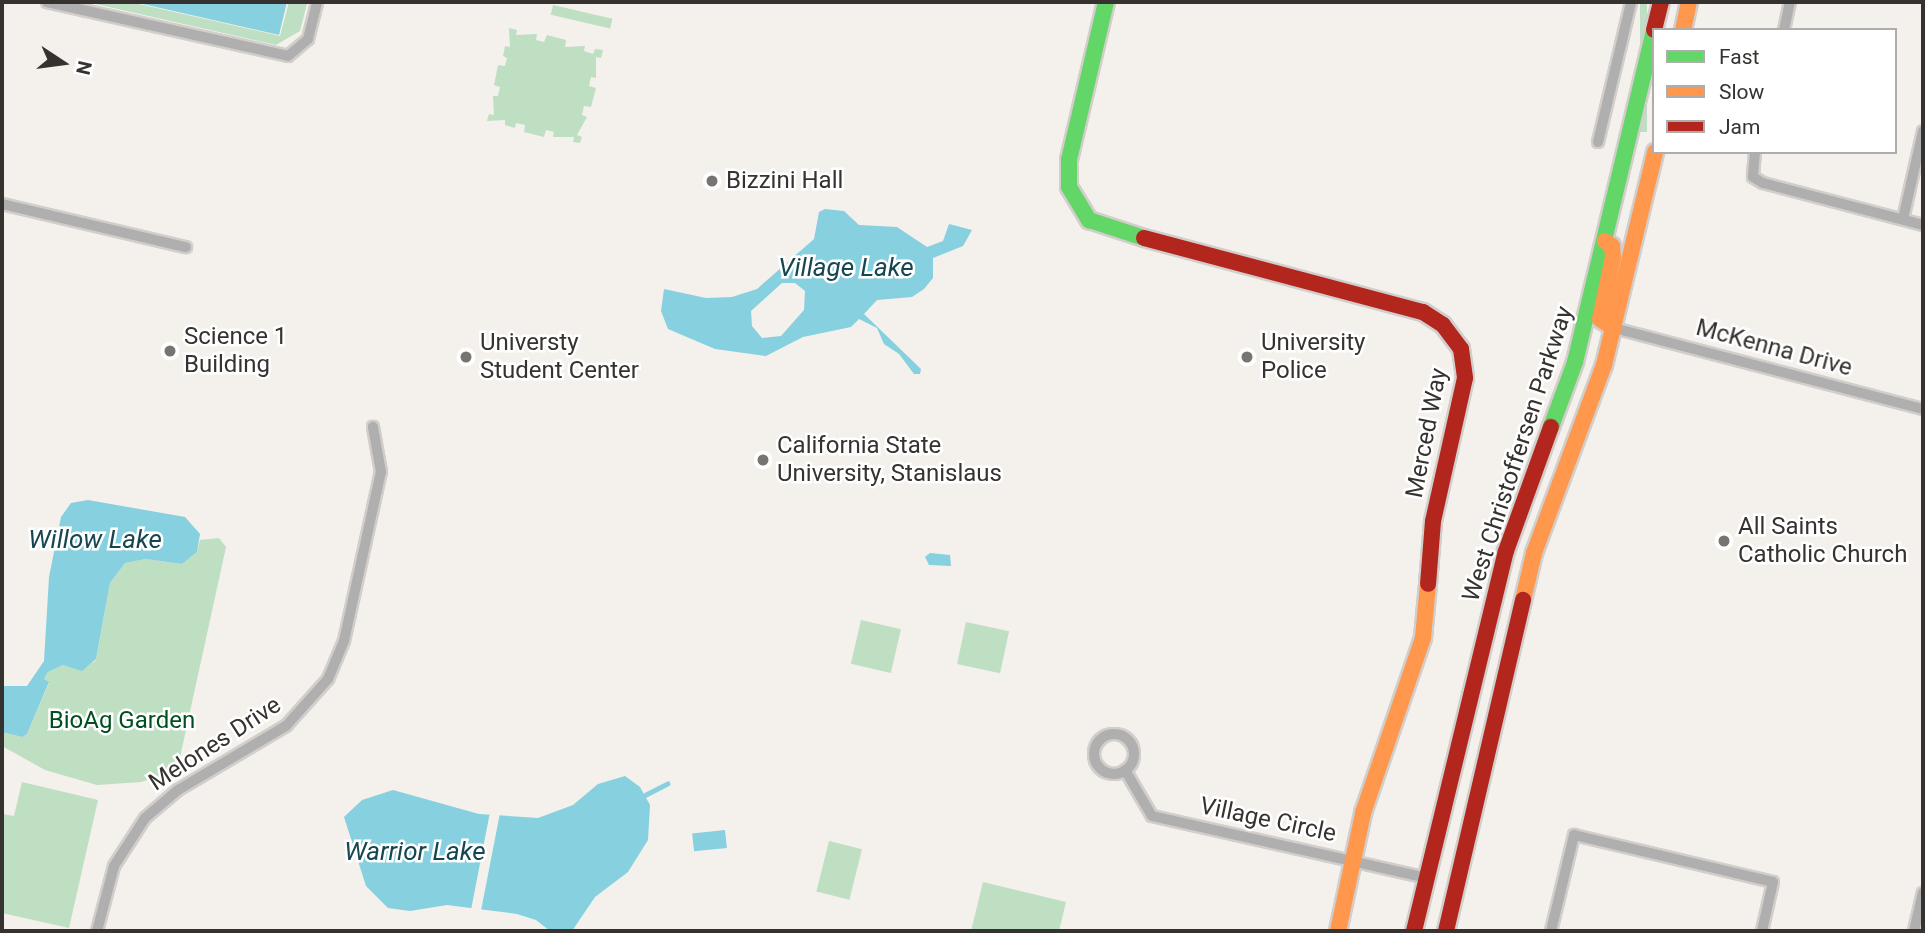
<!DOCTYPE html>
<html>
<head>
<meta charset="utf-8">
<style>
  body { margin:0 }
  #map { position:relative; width:1925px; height:933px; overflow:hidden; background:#f4f0ec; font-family:Roboto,sans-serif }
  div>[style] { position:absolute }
  .green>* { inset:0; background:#bedfc1; transform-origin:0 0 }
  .water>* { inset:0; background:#86d0df; transform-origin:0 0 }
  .pier>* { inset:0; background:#f4f0ec; transform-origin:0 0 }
  .stream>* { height:4.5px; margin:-2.25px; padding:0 2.25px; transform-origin:2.25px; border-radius:2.25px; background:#86d0df }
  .roads { filter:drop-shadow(2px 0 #d1cecb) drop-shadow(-2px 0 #d1cecb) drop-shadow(0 2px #d1cecb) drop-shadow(0 -2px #d1cecb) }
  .street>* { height:10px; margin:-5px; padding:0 5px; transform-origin:5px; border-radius:5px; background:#b0afb0 }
  .street>.ring { margin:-5px; padding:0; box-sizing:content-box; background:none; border:10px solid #b0afb0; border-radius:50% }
  .fast>* { height:16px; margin:-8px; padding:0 8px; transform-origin:8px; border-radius:8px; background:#63d668 }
  .slow>* { height:16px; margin:-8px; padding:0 8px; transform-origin:8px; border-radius:8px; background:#ff974d }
  .jam>* { height:16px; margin:-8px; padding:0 8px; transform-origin:8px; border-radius:8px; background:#b3261e }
  .dots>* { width:19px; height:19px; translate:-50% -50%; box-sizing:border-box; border:4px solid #fff; border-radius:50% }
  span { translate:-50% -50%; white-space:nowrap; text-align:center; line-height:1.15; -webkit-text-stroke:5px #fff; paint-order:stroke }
  .poi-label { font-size:24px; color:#35322f }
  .left { translate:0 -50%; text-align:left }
  .street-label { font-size:24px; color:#35322f }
  .park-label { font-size:24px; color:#004f1e }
  .water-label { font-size:26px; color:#164650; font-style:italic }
  .frame { position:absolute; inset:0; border:4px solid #35322f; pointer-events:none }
  .legend { position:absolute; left:1652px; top:28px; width:245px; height:126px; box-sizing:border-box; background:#fff; border:2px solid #aeadac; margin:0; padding:9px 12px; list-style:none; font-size:21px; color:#35322f }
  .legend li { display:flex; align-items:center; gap:14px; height:35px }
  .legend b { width:35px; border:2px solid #aeadac }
  .north { position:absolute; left:28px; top:28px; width:70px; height:70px; -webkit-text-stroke:5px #fff; paint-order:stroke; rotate:103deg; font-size:19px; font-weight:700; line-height:28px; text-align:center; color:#35322f }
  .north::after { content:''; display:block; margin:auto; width:24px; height:32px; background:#35322f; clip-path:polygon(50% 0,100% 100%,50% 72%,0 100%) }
</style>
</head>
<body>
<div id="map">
  <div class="green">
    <i style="clip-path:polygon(87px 2px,130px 2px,280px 36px,289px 2px,307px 4px,300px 31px,276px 45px)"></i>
    <i style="left:1640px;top:2px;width:7px;height:130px"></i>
    <i style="left:553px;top:5px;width:61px;height:10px;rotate:13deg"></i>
    <i style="clip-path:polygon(509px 28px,517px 30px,516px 35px,537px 34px,536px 40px,544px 42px,547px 35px,566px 40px,565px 47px,585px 46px,584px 51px,593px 54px,595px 49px,603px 50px,601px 58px,596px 57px,596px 78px,591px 77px,589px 86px,596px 88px,591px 107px,584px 106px,582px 115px,587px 117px,577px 135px,582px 137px,580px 143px,573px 142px,574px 137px,553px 137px,554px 132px,546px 130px,544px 137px,524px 132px,525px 125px,516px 123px,515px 128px,505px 125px,505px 120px,487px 121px,489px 114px,494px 115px,493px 96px,498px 96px,500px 87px,494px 85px,498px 65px,505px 66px,507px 58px,503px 56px,505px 46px,510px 47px)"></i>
    <i style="clip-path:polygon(219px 538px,226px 547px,177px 771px,141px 782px,97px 785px,45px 770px,2px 746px,2px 732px,22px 737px,27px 734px,49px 683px,44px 679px,48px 672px,63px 665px,82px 670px,96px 660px,110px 583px,125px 563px,146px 559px,182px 564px,197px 552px,200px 540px)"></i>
    <i style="left:861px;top:620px;width:41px;height:45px;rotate:13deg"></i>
    <i style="left:966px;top:622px;width:44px;height:43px;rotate:12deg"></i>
    <i style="clip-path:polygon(22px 782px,98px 800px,69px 928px,2px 913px,2px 814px,14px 816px)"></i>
    <i style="left:829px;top:841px;width:34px;height:52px;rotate:14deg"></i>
    <i style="clip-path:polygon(983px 882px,1066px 902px,1059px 931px,971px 931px)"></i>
  </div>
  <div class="water">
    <i style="clip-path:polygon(134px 2px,287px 2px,279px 35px)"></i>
    <i style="clip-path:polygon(evenodd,825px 209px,844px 211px,859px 225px,897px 227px,927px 247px,943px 241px,949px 224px,972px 230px,963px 246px,933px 258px,933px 278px,924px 289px,912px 297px,877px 300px,864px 314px,921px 369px,920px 374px,914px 374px,899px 354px,884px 344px,877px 328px,859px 319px,851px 327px,803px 337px,766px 356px,715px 349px,668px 329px,661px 311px,664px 289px,706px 298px,732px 297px,757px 289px,814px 239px,819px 212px,825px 209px,782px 283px,795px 283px,805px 291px,804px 310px,781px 336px,762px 338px,752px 326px,751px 311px,782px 283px)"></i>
    <i style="clip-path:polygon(88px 500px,185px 517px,200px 534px,197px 552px,182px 564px,146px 559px,125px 563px,110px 583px,96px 659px,82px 671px,63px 665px,48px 672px,44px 679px,49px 682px,27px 734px,22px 737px,2px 732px,2px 686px,27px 686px,44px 661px,49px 577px,61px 517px,71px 503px)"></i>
    <i style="clip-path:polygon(930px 553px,950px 555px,951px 566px,929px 565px,925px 557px)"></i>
    <i style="clip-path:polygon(625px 776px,640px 787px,650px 805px,648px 840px,628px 872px,595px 897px,572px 931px,550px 931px,536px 920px,517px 914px,447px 905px,410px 911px,388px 908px,366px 886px,344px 817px,362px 800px,393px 790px,479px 814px,538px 818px,573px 805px,598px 784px)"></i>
    <i style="left:725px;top:830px;width:18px;height:33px;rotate:84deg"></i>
  </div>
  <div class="pier">
    <i style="left:490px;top:812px;width:10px;height:102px;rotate:11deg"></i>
  </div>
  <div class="stream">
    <i style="left:645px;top:795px;width:25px;rotate:-27deg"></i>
  </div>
  <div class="roads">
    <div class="street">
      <i style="left:47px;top:2px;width:247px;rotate:12.6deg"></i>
      <i style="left:288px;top:56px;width:26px;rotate:-40deg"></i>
      <i style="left:308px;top:39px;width:38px;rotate:-76deg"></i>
      <i style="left:1784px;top:30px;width:29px;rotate:-78deg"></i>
      <i style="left:1598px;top:142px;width:144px;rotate:-76.7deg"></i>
      <i style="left:1755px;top:152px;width:25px;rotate:95deg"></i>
      <i style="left:1753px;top:177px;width:12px;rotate:31deg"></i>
      <i style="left:1763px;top:183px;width:165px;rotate:14.7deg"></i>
      <i style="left:2px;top:204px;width:189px;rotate:13.2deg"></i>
      <i style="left:1903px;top:219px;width:90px;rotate:-77.2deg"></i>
      <i style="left:1614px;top:328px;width:319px;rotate:14.7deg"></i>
      <i class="ring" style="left:1094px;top:734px;width:30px;height:30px"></i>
      <i style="left:1125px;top:770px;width:53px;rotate:59.6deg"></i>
      <i style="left:1152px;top:816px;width:282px;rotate:12.7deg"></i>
      <i style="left:97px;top:931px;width:67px;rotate:-75.3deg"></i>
      <i style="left:114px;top:866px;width:57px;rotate:-57.1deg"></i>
      <i style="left:145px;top:818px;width:43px;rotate:-40.3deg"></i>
      <i style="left:178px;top:790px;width:126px;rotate:-30.7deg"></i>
      <i style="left:286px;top:726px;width:63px;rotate:-48.2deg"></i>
      <i style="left:328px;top:679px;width:41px;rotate:-67.2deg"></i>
      <i style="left:344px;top:641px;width:173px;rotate:-77.7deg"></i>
      <i style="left:381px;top:472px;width:46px;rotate:-100.1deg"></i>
      <i style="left:1551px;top:931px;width:99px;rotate:-76.5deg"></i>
      <i style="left:1574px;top:835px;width:204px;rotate:13.3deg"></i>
      <i style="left:1773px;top:882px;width:50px;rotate:102.7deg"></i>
      <i style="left:1914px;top:931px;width:39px;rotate:-77deg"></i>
    </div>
    <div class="fast">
      <i style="left:1106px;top:2px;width:162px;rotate:103.2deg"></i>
      <i style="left:1069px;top:160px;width:27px;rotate:90deg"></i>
      <i style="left:1069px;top:187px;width:39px;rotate:59deg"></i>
      <i style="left:1089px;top:220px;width:58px;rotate:18.1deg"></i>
      <i style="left:1551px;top:427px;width:69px;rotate:-69.7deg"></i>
      <i style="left:1575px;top:362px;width:340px;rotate:-76.6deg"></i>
    </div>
    <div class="slow">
      <i style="left:1683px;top:30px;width:29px;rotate:-78deg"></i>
      <i style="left:1605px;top:241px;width:9px;rotate:36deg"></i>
      <i style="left:1612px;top:246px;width:11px;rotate:85deg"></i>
      <i style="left:1613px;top:257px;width:63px;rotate:101.8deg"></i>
      <i style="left:1600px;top:319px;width:17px;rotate:33deg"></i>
      <i style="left:1523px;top:600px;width:48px;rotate:-76.8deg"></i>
      <i style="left:1534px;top:553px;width:201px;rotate:-69.6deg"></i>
      <i style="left:1604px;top:365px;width:219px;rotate:-76.5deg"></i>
      <i style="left:1338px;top:931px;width:121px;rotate:-78deg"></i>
      <i style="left:1363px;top:813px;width:185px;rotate:-71.1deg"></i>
      <i style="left:1423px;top:638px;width:54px;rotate:-84.7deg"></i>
    </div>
    <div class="jam">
      <i style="left:1654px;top:30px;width:29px;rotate:-76deg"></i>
      <i style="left:1144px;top:238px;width:289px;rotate:14.9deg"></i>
      <i style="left:1423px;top:312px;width:24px;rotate:33deg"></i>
      <i style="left:1443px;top:325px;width:30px;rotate:53deg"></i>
      <i style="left:1461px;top:349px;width:29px;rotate:82deg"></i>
      <i style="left:1465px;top:378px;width:147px;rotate:102.6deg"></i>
      <i style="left:1433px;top:521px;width:63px;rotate:94.5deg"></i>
      <i style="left:1414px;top:931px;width:391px;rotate:-76.4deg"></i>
      <i style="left:1506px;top:551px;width:132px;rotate:-70.1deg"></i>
      <i style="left:1446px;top:931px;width:340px;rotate:-76.9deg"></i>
    </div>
  </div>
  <div class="dots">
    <i style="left:712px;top:181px;background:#787471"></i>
    <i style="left:170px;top:351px;background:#787471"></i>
    <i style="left:466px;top:357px;background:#787471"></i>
    <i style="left:1247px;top:357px;background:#787471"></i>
    <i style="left:763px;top:460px;background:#787471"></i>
    <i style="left:1724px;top:541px;background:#787471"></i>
  </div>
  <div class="poi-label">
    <span class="left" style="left:726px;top:181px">Bizzini Hall</span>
    <span class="left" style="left:184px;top:351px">Science 1<br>Building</span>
    <span class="left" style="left:480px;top:357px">Universty<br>Student Center</span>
    <span class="left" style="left:1261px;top:357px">University<br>Police</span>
    <span class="left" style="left:777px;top:460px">California State<br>University, Stanislaus</span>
    <span class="left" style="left:1738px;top:541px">All Saints<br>Catholic Church</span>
  </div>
  <div class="street-label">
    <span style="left:1774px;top:348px;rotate:15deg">McKenna Drive</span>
    <span style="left:1427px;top:433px;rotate:-79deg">Merced Way</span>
    <span style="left:1518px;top:454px;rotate:-72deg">West Christoffersen Parkway</span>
    <span style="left:215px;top:744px;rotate:-33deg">Melones Drive</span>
    <span style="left:1268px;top:820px;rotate:12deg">Village Circle</span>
  </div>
  <div class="park-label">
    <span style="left:122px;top:721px">BioAg Garden</span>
  </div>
  <div class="water-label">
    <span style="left:846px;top:268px">Village Lake</span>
    <span style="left:95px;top:540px">Willow Lake</span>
    <span style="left:415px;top:852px">Warrior Lake</span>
  </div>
  <div class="frame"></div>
  <ul class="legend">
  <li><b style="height:9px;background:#63d668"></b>Fast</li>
  <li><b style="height:9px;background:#ff974d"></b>Slow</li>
  <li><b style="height:9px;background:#b3261e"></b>Jam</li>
  </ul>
  <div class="north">N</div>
</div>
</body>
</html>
